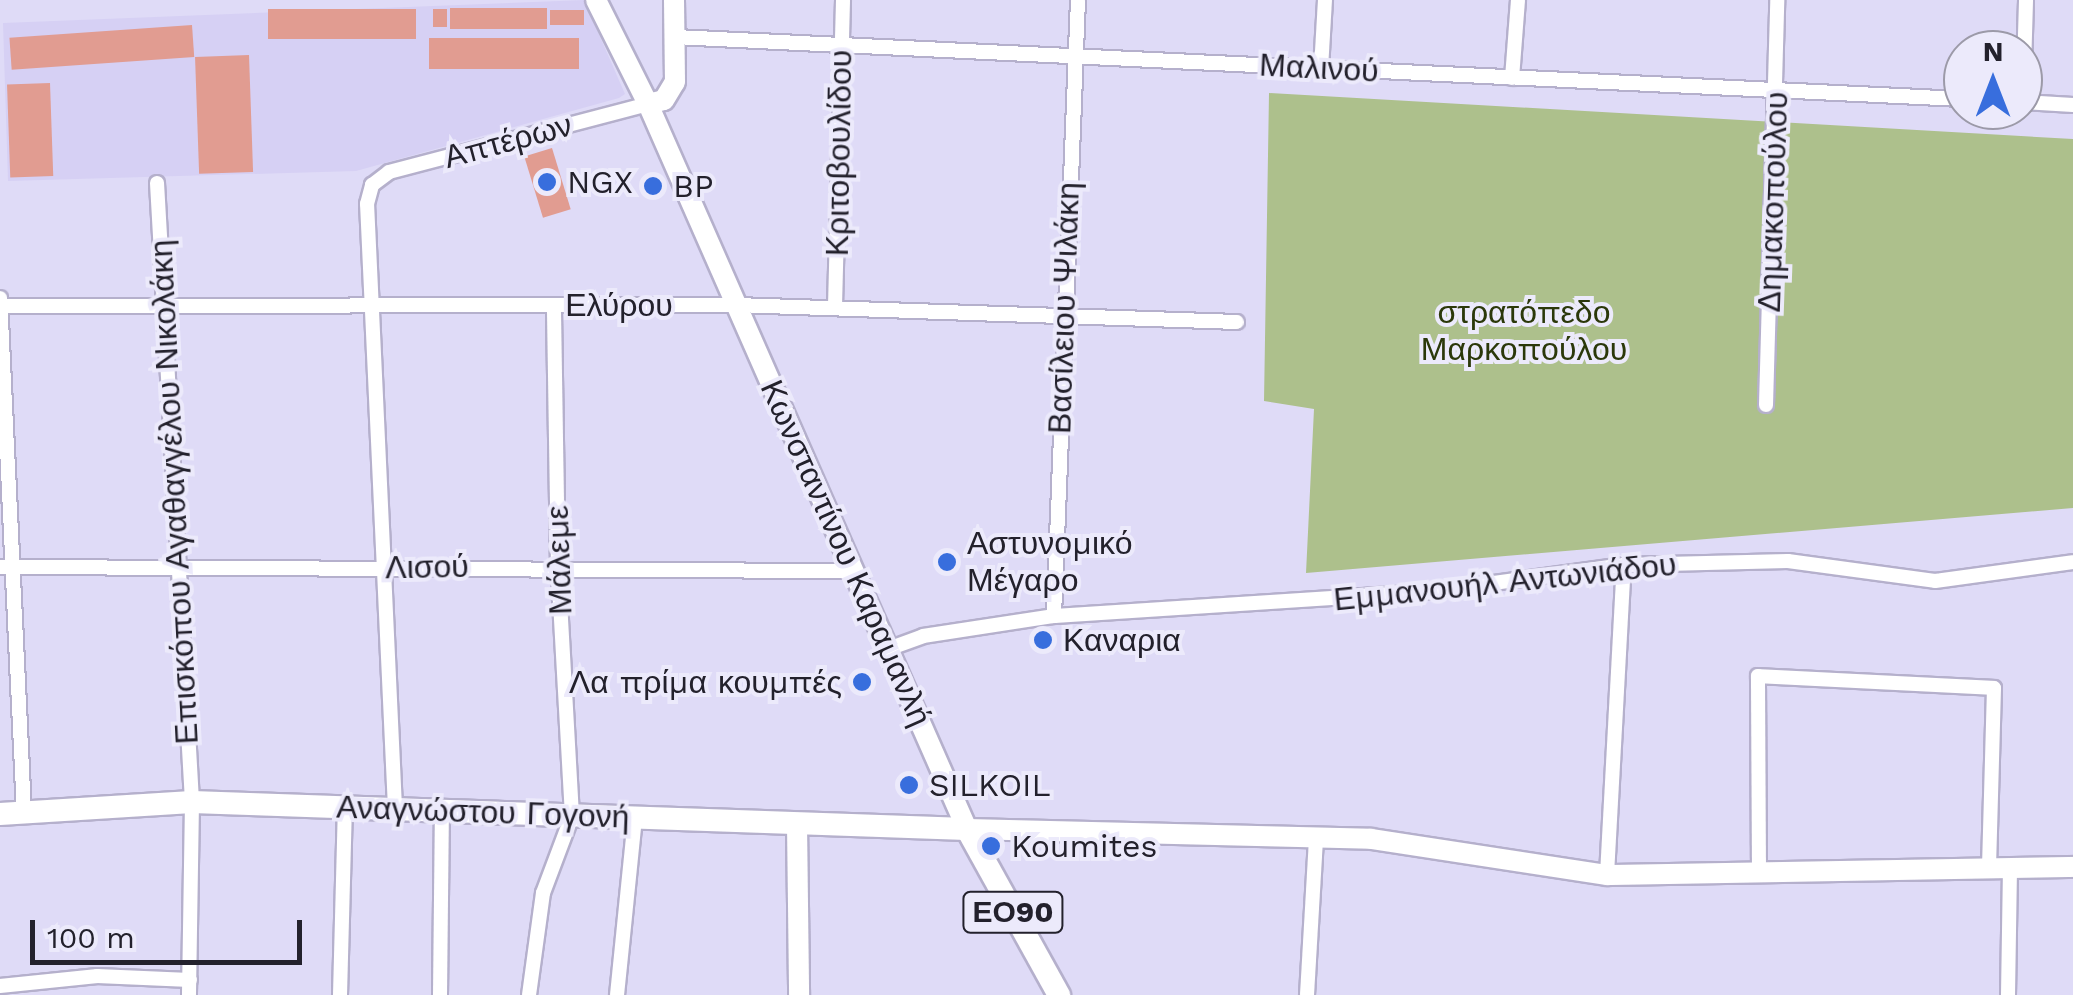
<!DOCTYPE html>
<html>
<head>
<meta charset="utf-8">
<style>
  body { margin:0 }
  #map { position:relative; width:2073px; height:995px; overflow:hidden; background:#dfdbf7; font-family:"Work Sans",sans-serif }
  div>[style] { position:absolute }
  .built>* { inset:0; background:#d6d0f4 }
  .green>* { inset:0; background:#adc08c }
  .building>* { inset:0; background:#e19c91; transform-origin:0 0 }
  .roads { filter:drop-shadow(2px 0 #b5b0cc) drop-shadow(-2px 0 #b5b0cc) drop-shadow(0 2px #b5b0cc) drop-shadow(0 -2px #b5b0cc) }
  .street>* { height:14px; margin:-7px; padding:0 7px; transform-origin:7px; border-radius:7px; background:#fff }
  .secondary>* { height:20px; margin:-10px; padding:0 10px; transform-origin:10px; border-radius:10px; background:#fff }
  .primary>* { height:22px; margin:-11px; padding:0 11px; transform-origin:11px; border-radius:11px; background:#fff }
  .dots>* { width:28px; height:28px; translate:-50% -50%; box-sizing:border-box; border:5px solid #eceafb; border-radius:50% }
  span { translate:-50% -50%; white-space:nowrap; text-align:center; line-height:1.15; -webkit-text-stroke:8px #eceafb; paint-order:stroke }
  .shield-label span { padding:2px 8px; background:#eceafb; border:2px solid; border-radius:8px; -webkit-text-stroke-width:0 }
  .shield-label { font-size:30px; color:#23212c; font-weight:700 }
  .street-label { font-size:32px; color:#23212c }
  .poi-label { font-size:32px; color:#23212c }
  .left { translate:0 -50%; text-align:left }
  .right { translate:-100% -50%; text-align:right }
  .park-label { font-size:32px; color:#2b380a }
  .north { position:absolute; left:1943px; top:30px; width:100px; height:100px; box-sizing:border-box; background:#eceafb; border:2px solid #9c9aa8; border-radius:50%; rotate:0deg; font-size:28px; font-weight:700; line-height:40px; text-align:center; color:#23212c }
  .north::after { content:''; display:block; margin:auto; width:35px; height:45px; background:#386edd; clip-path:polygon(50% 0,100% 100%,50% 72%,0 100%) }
  .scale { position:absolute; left:30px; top:920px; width:272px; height:45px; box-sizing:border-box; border:5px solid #23212c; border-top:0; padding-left:12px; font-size:30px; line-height:35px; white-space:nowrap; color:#23212c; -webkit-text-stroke:8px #eceafb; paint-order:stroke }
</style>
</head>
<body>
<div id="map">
  <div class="built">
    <i style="clip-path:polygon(584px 0,625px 94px,619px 98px,356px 171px,8px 181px,3px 23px)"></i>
  </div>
  <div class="green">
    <i style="clip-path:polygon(1269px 93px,2073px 139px,2073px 508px,1306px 573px,1314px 409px,1264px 401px)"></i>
  </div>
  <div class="building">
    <i style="left:547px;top:8px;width:21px;height:97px;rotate:90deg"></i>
    <i style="left:416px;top:9px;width:30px;height:148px;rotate:90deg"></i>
    <i style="left:433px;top:9px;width:14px;height:18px"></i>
    <i style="left:550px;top:10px;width:34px;height:15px"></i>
    <i style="left:192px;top:25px;width:32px;height:183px;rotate:86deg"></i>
    <i style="left:579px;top:38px;width:31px;height:150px;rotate:90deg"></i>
    <i style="left:249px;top:55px;width:117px;height:54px;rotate:88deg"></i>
    <i style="left:50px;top:83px;width:93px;height:43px;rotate:88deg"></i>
    <i style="left:552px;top:148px;width:64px;height:29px;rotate:73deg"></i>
  </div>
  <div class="roads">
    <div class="street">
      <i style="left:675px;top:37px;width:1289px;rotate:2.76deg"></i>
      <i style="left:1321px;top:69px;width:69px;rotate:-86.7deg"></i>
      <i style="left:1512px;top:78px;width:78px;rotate:-85.6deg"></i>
      <i style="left:2023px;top:102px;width:102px;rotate:-88.3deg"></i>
      <i style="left:2023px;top:102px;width:50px;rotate:3.4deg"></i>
      <i style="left:157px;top:183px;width:620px;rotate:86.76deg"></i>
      <i style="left:192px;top:802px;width:193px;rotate:90.9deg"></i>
      <i style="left:0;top:298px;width:515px;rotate:87.33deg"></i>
      <i style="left:0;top:306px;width:736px;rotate:-0.08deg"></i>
      <i style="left:736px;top:305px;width:501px;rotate:1.94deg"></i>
      <i style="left:835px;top:306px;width:306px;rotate:-88.5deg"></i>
      <i style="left:1766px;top:405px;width:405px;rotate:-88.4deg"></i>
      <i style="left:0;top:567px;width:854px;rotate:0.27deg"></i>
      <i style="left:1054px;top:616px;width:616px;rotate:-87.77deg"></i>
      <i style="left:888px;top:649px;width:37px;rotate:-20deg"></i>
      <i style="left:923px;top:636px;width:133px;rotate:-8.7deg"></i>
      <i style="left:1054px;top:616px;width:383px;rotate:-3.7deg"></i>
      <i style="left:1436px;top:591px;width:190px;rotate:-7.9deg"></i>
      <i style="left:1624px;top:565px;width:164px;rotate:-1.4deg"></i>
      <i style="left:1788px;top:561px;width:148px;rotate:7.7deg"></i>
      <i style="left:1935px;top:581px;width:139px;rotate:-7.8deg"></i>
      <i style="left:395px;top:808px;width:605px;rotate:-92.65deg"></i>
      <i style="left:367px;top:204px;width:20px;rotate:-75deg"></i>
      <i style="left:372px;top:185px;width:21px;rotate:-37deg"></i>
      <i style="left:389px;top:172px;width:268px;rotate:-14.7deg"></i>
      <i style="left:1759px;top:873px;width:197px;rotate:-90.3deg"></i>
      <i style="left:1758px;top:676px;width:236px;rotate:2.9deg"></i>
      <i style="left:1994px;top:688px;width:180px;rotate:91.6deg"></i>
      <i style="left:1607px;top:875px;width:310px;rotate:-86.9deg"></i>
      <i style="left:0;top:986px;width:98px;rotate:-5.9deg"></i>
      <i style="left:97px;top:976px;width:93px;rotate:2.5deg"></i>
      <i style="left:340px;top:995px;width:189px;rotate:-88.5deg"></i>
      <i style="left:440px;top:995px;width:185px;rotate:-89.4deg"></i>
      <i style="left:529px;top:995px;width:103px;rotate:-82.2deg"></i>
      <i style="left:543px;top:893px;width:82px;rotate:-69.4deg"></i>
      <i style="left:572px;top:816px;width:250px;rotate:-93.2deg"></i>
      <i style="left:558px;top:566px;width:261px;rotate:-90.9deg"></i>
      <i style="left:617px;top:995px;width:178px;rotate:-84.2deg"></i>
      <i style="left:1307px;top:995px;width:158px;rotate:-86.7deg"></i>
      <i style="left:2008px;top:995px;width:127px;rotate:-89.1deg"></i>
    </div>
    <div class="secondary">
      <i style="left:596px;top:0;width:116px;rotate:63.4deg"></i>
      <i style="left:648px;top:104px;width:792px;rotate:66.25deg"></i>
      <i style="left:967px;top:829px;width:404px;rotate:1.4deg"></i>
      <i style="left:1371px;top:839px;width:239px;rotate:8.7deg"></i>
      <i style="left:1607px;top:875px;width:466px;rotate:-1deg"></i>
      <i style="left:648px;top:104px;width:16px;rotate:-14deg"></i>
      <i style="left:664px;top:100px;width:21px;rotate:-59deg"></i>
      <i style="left:675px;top:82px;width:82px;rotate:-90.7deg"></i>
      <i style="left:797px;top:823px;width:172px;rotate:89.3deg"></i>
    </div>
    <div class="primary">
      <i style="left:0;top:814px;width:192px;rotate:-3.6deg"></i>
      <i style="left:192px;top:802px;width:775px;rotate:2deg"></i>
      <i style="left:967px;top:829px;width:190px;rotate:61deg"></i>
    </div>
  </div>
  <div class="dots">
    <i style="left:547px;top:182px;background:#386edd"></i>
    <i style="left:653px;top:186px;background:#386edd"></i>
    <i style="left:947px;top:562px;background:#386edd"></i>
    <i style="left:1043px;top:640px;background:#386edd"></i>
    <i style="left:862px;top:682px;background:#386edd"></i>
    <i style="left:909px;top:785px;background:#386edd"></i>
    <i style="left:991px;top:846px;background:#386edd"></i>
  </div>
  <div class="shield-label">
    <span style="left:1013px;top:912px">ΕΟ90</span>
  </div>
  <div class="street-label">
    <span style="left:1319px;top:68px;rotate:3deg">Μαλινού</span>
    <span style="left:508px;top:141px;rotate:-15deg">Απτέρων</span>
    <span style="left:839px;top:153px;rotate:-89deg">Κριτοβουλίδου</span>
    <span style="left:1773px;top:202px;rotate:-88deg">Δημακοπούλου</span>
    <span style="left:619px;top:305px">Ελύρου</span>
    <span style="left:1064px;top:308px;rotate:-88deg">Βασίλειου Ψιλάκη</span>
    <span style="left:174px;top:492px;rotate:-93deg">Επισκόπου Αγαθαγγέλου Νικολάκη</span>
    <span style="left:846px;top:553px;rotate:66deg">Κωνσταντίνου Καραμανλή</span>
    <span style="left:559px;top:560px;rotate:-92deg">Μάλεμε</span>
    <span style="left:427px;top:567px;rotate:-1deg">Λισού</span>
    <span style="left:1505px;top:582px;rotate:-6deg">Εμμανουήλ Αντωνιάδου</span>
    <span style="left:483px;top:812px;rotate:2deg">Αναγνώστου Γογονή</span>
  </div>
  <div class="poi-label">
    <span class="left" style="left:567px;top:182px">NGX</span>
    <span class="left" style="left:673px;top:186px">BP</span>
    <span class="left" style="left:967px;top:562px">Αστυνομικό<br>Μέγαρο</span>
    <span class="left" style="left:1063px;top:640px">Καναρια</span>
    <span class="right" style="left:842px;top:682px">Λα πρίμα κουμπές</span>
    <span class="left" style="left:929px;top:785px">SILKOIL</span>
    <span class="left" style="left:1011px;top:846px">Koumites</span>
  </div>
  <div class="park-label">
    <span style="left:1524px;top:331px">στρατόπεδο<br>Μαρκοπούλου</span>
  </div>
  <div class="north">N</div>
  <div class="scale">100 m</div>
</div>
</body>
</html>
